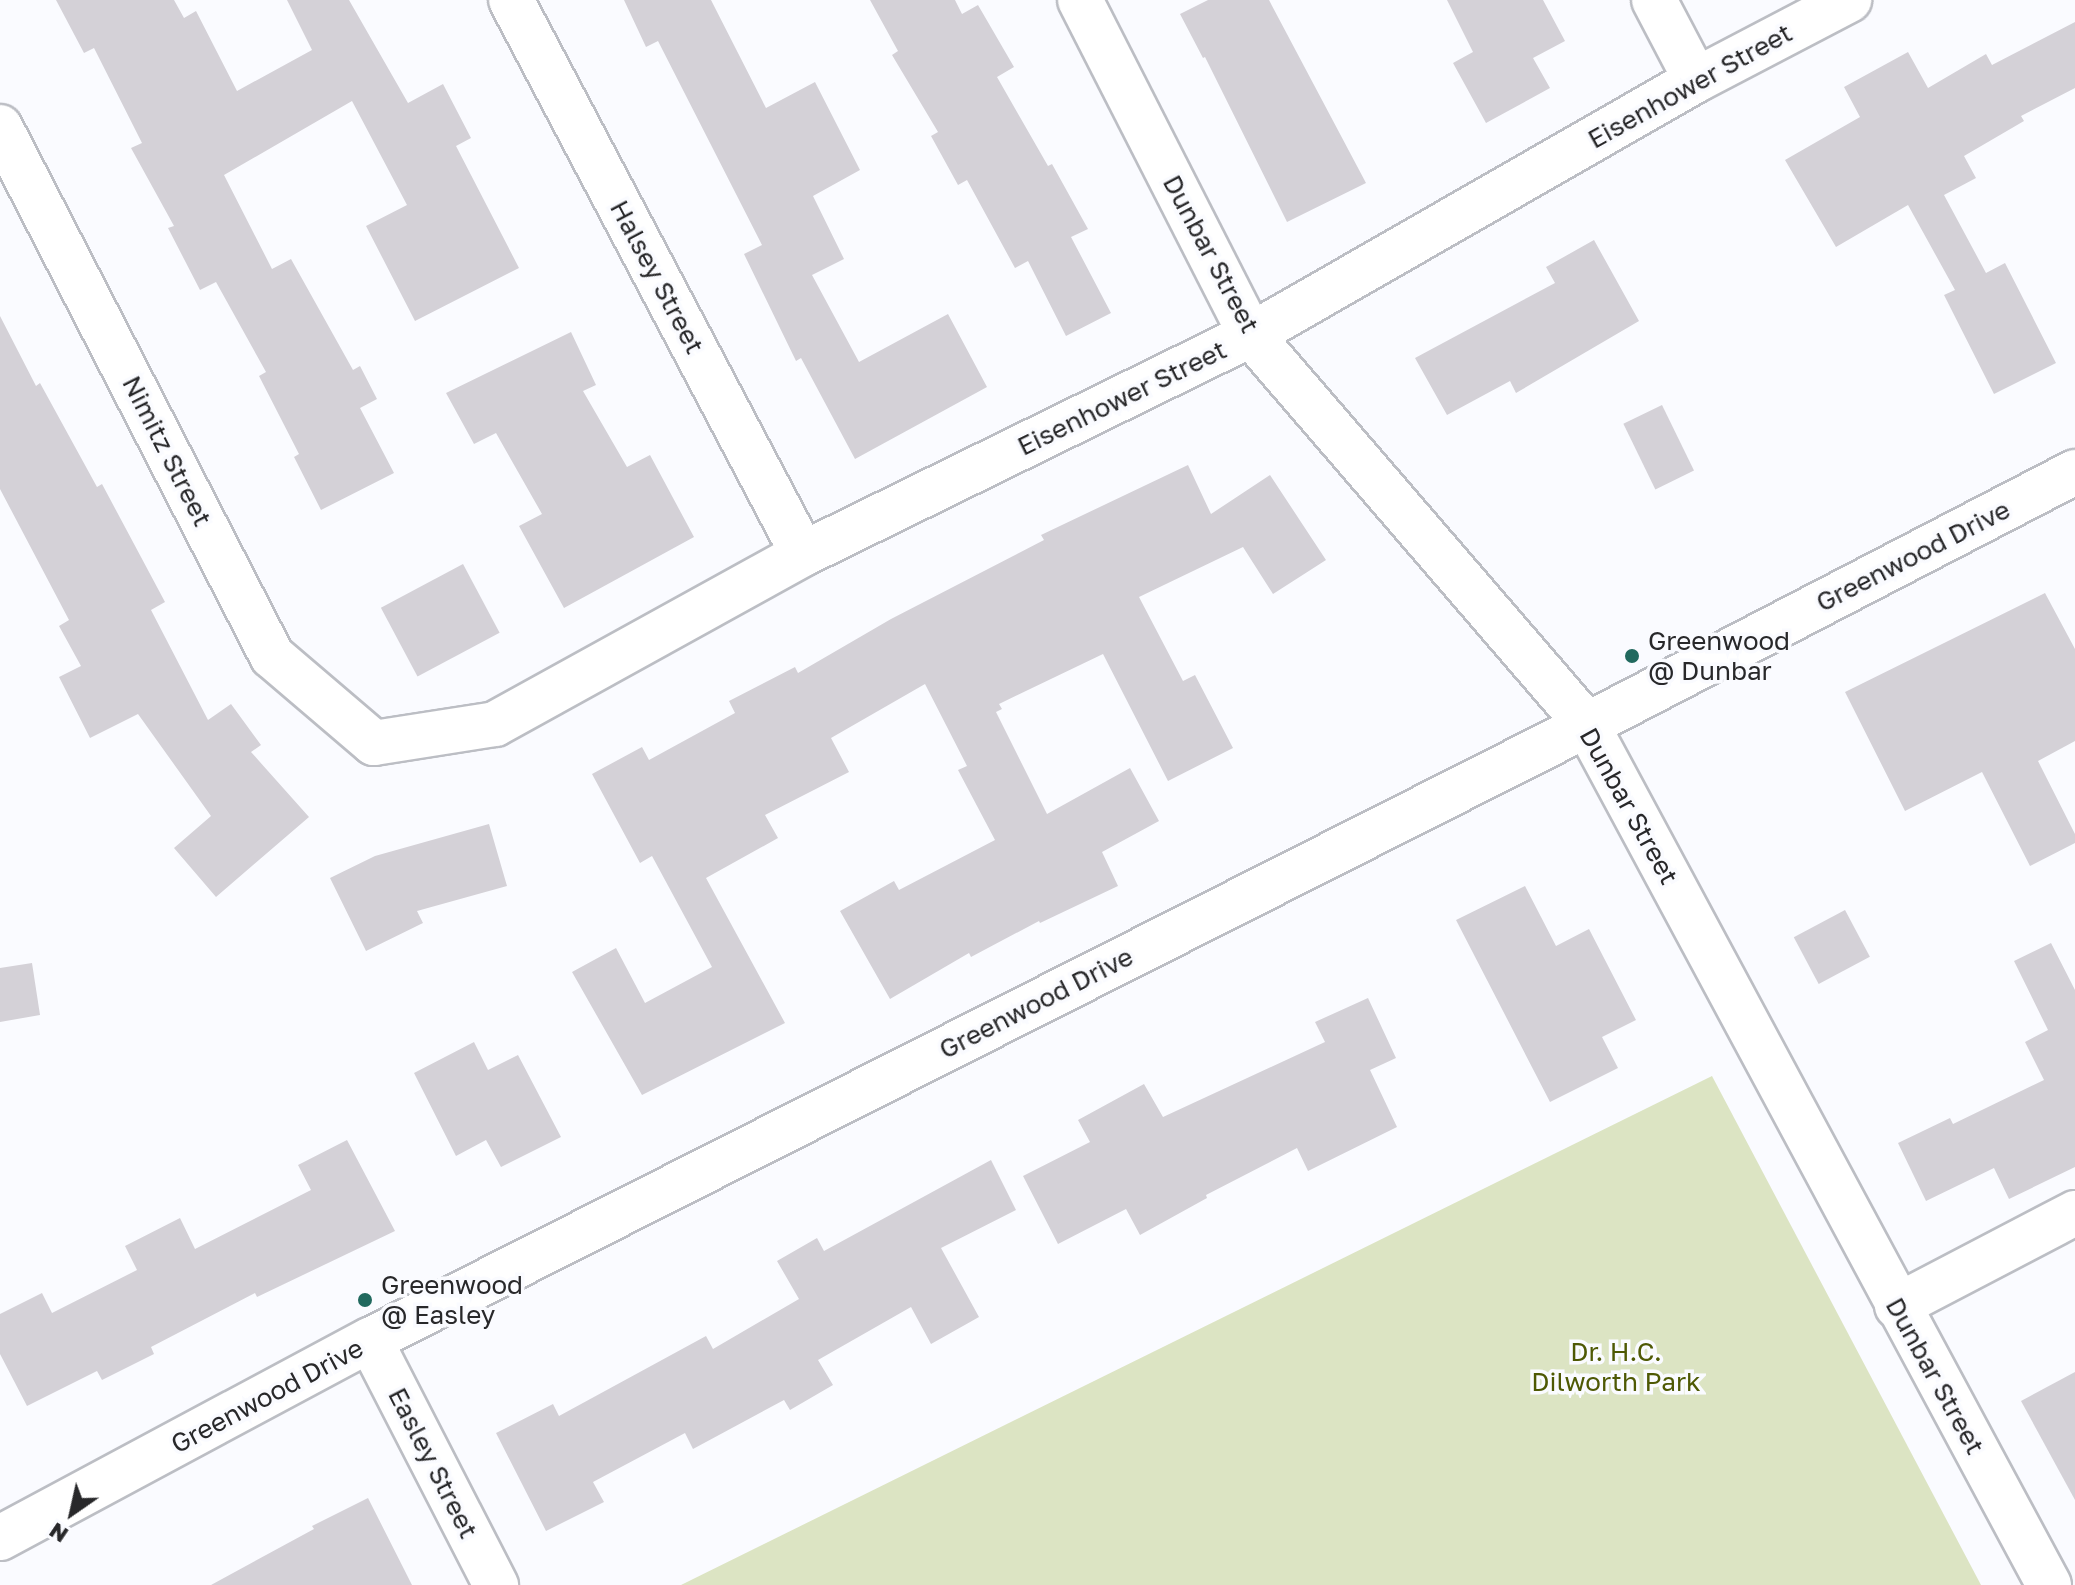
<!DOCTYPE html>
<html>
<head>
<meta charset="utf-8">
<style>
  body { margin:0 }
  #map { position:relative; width:2075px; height:1585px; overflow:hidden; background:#fafbff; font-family:"Golos Text",sans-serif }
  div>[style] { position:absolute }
  .green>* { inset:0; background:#dce4c3 }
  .building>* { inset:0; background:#d4d1d7; transform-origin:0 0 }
  .roads { filter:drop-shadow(2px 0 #bcbec4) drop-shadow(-2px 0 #bcbec4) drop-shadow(0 2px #bcbec4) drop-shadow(0 -2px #bcbec4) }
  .minor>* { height:44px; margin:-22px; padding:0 22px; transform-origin:22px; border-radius:22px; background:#fff }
  .secondary>* { height:44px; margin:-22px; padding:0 22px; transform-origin:22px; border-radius:22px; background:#fff }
  .dots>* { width:22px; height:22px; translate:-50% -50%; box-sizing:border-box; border:4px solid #fafbff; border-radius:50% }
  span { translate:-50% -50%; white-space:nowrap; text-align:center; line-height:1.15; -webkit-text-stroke:7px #fafbff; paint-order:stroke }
  .street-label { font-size:26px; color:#28282a }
  .poi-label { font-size:26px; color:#28282a }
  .left { translate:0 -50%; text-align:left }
  .park-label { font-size:26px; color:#4e5904 }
  .north { position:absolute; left:32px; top:1473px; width:80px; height:80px; -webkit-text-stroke:6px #fafbff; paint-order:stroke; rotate:214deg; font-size:22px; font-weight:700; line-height:32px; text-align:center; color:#28282a }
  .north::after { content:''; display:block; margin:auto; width:28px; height:36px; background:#28282a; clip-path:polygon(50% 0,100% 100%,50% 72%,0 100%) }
</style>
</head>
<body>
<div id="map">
  <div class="green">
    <i style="clip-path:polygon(1712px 1076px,1981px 1585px,681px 1585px)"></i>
  </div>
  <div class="building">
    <i style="clip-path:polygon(56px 0,174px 0,184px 18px,196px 11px,237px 91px,312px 50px,287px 0,349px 0,408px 103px,443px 84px,471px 138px,456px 146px,519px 268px,415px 321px,366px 226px,407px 205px,352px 101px,224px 175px,272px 269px,291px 259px,353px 370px,360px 366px,377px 399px,360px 408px,394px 473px,321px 510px,294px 457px,299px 454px,259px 376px,266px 372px,216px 282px,200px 290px,168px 228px,174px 226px,131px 148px,142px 143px,94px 48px,84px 53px)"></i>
    <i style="clip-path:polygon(624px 0,711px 0,766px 108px,815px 82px,860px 170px,813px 196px,844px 259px,812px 275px,859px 362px,948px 314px,987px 387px,855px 459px,801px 358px,796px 361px,744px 254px,762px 245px,658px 41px,646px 47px)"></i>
    <i style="clip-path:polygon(870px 0,955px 0,962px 14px,978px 5px,1014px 67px,997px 77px,1048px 166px,1052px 164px,1088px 229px,1071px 237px,1111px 313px,1066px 336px,1028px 261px,1015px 268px,967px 180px,958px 185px,931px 136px,938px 132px,892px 55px,898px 51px)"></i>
    <i style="clip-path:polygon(1208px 0,1269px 0,1366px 183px,1287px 222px,1205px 57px,1203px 58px,1180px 14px)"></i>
    <i style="clip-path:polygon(1447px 0,1543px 0,1565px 41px,1533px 58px,1550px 88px,1486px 123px,1453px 63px,1473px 52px)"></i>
    <i style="clip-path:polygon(2075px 22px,2075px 88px,2021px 116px,2024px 121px,1964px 156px,1976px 178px,1944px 195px,1986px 273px,2005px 263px,2056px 363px,1994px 394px,1944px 295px,1955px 290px,1908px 205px,1836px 247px,1785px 160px,1860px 117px,1844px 87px,1908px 52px,1928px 88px,1986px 54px,1992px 65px)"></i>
    <i style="clip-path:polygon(1594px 240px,1639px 321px,1516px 393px,1510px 381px,1447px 415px,1415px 358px,1555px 283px,1546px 267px)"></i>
    <i style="clip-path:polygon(0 316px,36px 386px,40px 383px,97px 487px,102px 484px,165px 602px,151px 610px,208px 720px,231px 704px,261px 745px,251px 752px,309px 817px,216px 897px,174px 848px,211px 816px,138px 714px,90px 738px,59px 677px,81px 666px,59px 626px,69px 620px,0 489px)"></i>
    <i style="clip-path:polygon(571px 332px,596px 385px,583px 391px,627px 467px,650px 455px,694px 537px,564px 608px,519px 526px,542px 514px,496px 433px,474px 444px,446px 393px)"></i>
    <i style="left:1662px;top:405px;width:73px;height:43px;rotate:64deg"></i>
    <i style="clip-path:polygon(1188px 465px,1211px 514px,1270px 475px,1326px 560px,1273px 594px,1243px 547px,1139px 597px,1183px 681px,1195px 675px,1233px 748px,1168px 781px,1103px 654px,999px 704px,1002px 709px,996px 712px,1047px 814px,1130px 768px,1159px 821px,1102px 852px,1118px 886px,1040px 923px,1039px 921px,971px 957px,969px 953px,890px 999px,840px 911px,894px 881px,899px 890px,995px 840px,958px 770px,967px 766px,925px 684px,831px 738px,849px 772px,765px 815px,778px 838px,706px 878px,785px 1023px,642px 1095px,572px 972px,616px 948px,645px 1003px,712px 967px,652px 856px,640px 863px,592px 774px,642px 747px,649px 760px,735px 713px,729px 701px,795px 667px,798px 673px,891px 619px,1044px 540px,1041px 535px)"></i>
    <i style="left:463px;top:564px;width:78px;height:93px;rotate:62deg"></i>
    <i style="clip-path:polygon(2045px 593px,2075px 649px,2075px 741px,2038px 761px,2075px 834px,2075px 843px,2030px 866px,1982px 772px,1905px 811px,1845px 692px)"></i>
    <i style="clip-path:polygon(489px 824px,507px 886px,417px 911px,423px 923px,366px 951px,330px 878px,375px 856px)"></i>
    <i style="clip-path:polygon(1525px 886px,1556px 946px,1589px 929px,1636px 1020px,1602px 1037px,1618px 1068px,1550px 1102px,1456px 920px)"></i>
    <i style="left:1845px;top:910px;width:53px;height:58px;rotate:62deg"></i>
    <i style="clip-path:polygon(2051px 943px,2075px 990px,2075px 1167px,2009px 1199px,1994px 1168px,1926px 1201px,1898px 1143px,1950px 1118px,1953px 1124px,2044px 1080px,2025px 1042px,2048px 1030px,2014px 961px)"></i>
    <i style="clip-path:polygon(32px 963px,40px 1015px,0 1022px,0 968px)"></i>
    <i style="clip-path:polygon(1368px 998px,1396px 1058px,1370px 1070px,1397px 1127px,1308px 1171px,1297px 1148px,1206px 1195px,1207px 1198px,1140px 1235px,1126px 1209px,1058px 1244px,1023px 1176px,1090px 1142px,1078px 1120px,1144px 1084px,1163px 1117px,1325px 1042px,1315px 1022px)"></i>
    <i style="clip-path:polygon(474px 1042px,488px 1070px,518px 1055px,561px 1137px,501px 1167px,486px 1140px,456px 1156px,414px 1073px)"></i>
    <i style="clip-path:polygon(347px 1140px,395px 1231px,257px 1297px,255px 1293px,151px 1347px,154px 1354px,102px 1380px,97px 1371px,27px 1406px,0 1354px,0 1314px,42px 1293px,52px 1313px,137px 1270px,125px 1246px,180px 1218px,195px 1249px,311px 1190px,298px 1165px)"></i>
    <i style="clip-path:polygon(991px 1160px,1016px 1210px,941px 1248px,979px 1317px,931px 1344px,911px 1307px,818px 1360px,833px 1385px,790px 1410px,784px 1400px,693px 1449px,685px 1433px,593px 1482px,604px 1502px,546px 1531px,496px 1433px,553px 1404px,559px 1416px,706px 1336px,713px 1349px,799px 1299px,777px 1261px,817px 1238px,824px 1251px)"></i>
    <i style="clip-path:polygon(2075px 1372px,2075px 1500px,2021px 1401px)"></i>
    <i style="clip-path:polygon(368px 1498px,412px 1585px,211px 1585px,314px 1529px,312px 1526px)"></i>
  </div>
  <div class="roads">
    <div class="minor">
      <i style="left:511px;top:0;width:626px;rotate:62.21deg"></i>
      <i style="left:1080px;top:0;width:376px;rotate:63deg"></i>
      <i style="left:1251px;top:335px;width:515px;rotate:49.25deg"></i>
      <i style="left:1587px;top:725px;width:976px;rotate:61.75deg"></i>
      <i style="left:1654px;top:0;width:90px;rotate:62.3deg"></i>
      <i style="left:0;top:127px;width:595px;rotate:62.79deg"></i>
      <i style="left:272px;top:656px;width:134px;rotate:40.5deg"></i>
      <i style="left:374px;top:743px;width:122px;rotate:-8.9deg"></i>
      <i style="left:495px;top:724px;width:352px;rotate:-28.9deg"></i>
      <i style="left:803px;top:554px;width:499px;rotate:-26.1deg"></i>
      <i style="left:1251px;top:335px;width:513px;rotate:-29.81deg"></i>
      <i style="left:1696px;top:80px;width:173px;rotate:-27.6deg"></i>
      <i style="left:1897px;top:1306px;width:201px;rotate:-27.6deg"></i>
      <i style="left:370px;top:1340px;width:276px;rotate:62.8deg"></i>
    </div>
    <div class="secondary">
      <i style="left:0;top:1538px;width:420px;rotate:-28.2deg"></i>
      <i style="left:370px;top:1340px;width:1364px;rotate:-26.81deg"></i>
      <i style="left:1587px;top:725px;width:550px;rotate:-27.4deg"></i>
    </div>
  </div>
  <div class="dots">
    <i style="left:1632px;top:656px;background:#21695e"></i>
    <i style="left:365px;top:1300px;background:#21695e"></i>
  </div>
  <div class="street-label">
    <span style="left:1690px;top:86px;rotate:-29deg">Eisenhower Street</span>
    <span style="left:1211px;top:254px;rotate:62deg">Dunbar Street</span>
    <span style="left:657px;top:277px;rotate:62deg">Halsey Street</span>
    <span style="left:1122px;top:398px;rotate:-26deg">Eisenhower Street</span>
    <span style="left:167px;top:451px;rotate:63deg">Nimitz Street</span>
    <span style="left:1913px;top:556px;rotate:-27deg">Greenwood Drive</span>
    <span style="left:1629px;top:806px;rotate:61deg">Dunbar Street</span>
    <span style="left:1036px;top:1003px;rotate:-27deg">Greenwood Drive</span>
    <span style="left:1935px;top:1376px;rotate:61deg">Dunbar Street</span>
    <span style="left:267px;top:1396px;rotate:-28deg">Greenwood Drive</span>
    <span style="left:433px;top:1463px;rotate:63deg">Easley Street</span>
  </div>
  <div class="poi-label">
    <span class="left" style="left:1648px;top:656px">Greenwood<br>@ Dunbar</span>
    <span class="left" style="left:381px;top:1300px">Greenwood<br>@ Easley</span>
  </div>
  <div class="park-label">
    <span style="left:1616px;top:1367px">Dr. H.C.<br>Dilworth Park</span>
  </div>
  <div class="north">N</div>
</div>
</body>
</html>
